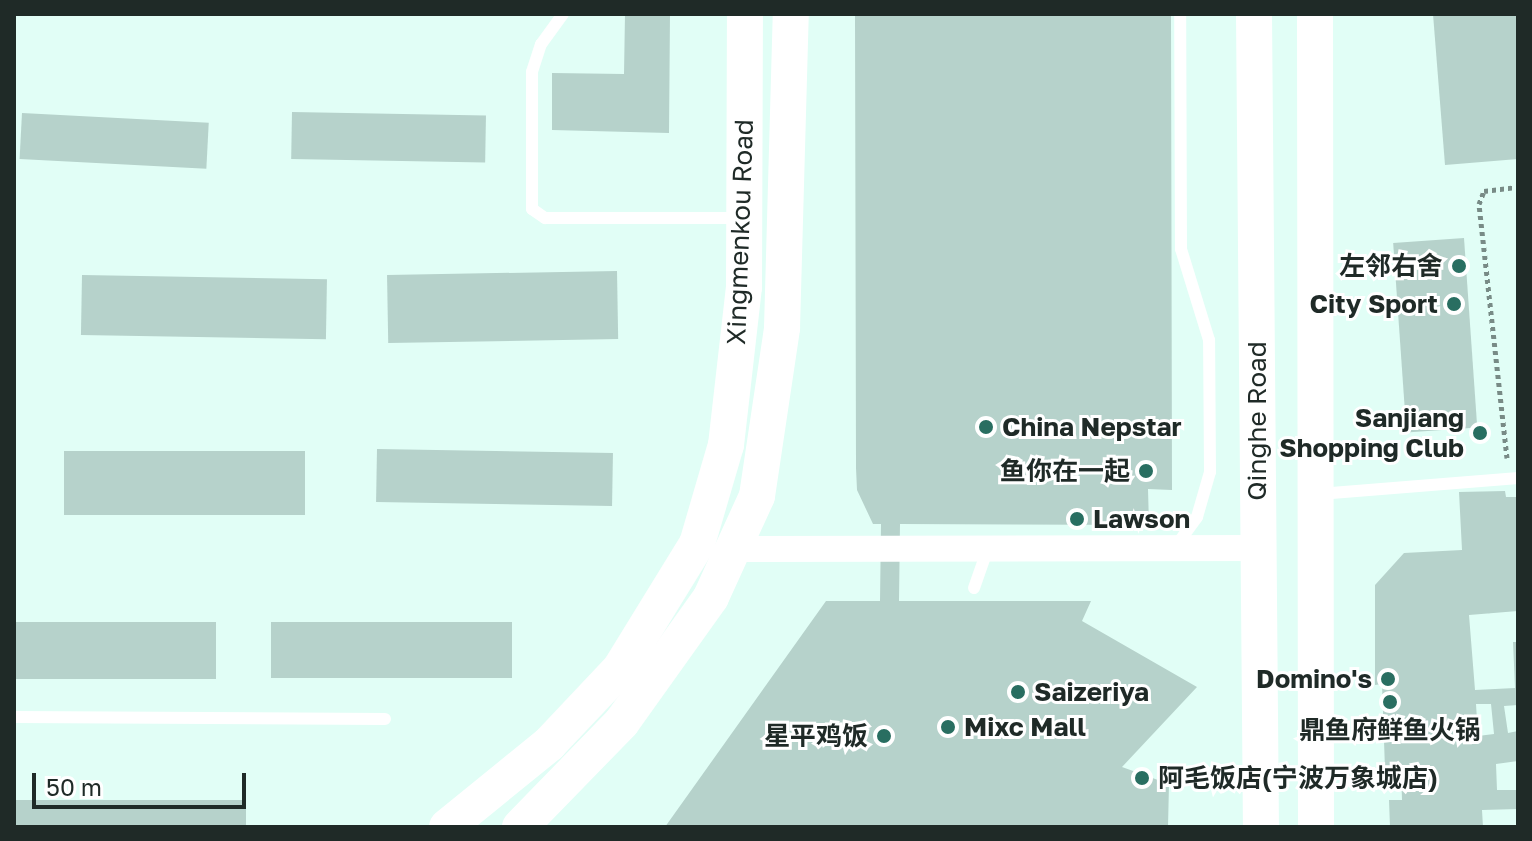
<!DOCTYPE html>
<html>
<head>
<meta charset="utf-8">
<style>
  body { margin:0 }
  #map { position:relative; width:1532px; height:841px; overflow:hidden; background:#e1fef6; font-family:"Golos Text","Noto Sans SC",sans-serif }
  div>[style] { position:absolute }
  .building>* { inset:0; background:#b6d2cb; transform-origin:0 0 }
  .path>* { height:5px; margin-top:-2.5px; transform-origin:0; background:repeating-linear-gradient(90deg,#788b86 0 4px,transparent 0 8px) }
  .lane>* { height:12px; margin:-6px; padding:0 6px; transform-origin:6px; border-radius:6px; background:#fff }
  .street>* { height:26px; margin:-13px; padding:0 13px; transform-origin:13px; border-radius:13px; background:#fff }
  .secondary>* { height:36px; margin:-18px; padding:0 18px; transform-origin:18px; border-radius:18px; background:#fff }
  .dots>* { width:22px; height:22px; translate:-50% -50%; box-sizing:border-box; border:4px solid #fff; border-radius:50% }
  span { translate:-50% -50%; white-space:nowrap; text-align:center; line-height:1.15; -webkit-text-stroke:6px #fff; paint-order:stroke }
  .street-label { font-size:26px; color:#1f2a27 }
  .poi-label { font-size:26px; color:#1f2a27; font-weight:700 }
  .right { translate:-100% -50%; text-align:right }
  .left { translate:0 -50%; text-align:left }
  .frame { position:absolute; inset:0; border:16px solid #1f2a27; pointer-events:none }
  .scale { position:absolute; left:32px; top:773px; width:214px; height:36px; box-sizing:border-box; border:4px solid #1f2a27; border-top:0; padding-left:10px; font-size:24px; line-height:28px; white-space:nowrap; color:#1f2a27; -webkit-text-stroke:6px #fff; paint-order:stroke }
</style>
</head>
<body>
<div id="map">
  <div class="building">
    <i style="clip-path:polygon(625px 14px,670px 14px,669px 133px,552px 130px,552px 73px,624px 74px)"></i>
    <i style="clip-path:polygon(855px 14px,1171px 14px,1172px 490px,1148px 489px,1149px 525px,900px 524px,899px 601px,1091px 601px,1082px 621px,1197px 687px,1122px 767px,1169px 784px,1168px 827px,665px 827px,826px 601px,880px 601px,881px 524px,873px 524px,857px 490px,856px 468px)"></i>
    <i style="clip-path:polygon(1433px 14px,1518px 14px,1518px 159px,1445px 165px)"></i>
    <i style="left:292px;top:112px;width:194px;height:47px;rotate:1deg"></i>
    <i style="left:22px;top:113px;width:187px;height:46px;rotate:3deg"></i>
    <i style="left:1464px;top:238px;width:190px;height:71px;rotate:86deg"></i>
    <i style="left:617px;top:271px;width:68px;height:230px;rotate:89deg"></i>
    <i style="left:82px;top:275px;width:245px;height:60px;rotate:1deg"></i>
    <i style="left:377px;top:449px;width:236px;height:53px;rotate:1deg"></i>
    <i style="left:64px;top:451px;width:241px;height:64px"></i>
    <i style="clip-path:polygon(evenodd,1505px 491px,1506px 497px,1518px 497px,1518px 611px,1469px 615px,1475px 690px,1515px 688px,1513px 642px,1518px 642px,1518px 705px,1504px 706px,1508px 733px,1518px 731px,1518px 761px,1496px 764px,1497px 790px,1518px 790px,1518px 809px,1482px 810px,1483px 827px,1390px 827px,1389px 800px,1402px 800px,1401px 770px,1385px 769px,1382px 684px,1375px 685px,1375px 585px,1404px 553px,1462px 550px,1459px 492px,1505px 491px,1476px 704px,1491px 704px,1494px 734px,1478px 736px,1476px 704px)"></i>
    <i style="left:14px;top:622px;width:202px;height:57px"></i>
    <i style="left:271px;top:622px;width:241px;height:56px"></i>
    <i style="left:246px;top:800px;width:27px;height:232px;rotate:90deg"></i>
  </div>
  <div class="path">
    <i style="left:1507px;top:458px;width:256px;rotate:-96.3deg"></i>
    <i style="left:1479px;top:204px;width:14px;rotate:-69deg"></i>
    <i style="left:1484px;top:191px;width:34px;rotate:-7deg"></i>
  </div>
  <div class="lane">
    <i style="left:563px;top:14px;width:37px;rotate:126deg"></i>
    <i style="left:541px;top:44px;width:29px;rotate:108deg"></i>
    <i style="left:532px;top:72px;width:137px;rotate:90deg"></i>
    <i style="left:532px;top:209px;width:16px;rotate:35deg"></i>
    <i style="left:545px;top:218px;width:196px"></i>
    <i style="left:1319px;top:494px;width:200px;rotate:-4.6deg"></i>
    <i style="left:1176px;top:546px;width:36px;rotate:-54deg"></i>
    <i style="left:1197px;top:517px;width:47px;rotate:-73.9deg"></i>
    <i style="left:1210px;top:472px;width:132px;rotate:-90.4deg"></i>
    <i style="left:1209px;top:340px;width:95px;rotate:-107.1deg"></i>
    <i style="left:1181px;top:249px;width:235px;rotate:-90.2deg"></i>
    <i style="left:974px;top:588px;width:42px;rotate:-70.7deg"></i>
    <i style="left:14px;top:717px;width:371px;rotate:0.3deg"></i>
  </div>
  <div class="street">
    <i style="left:733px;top:549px;width:525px;rotate:-0.11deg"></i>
  </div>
  <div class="secondary">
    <i style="left:1254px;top:14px;width:813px;rotate:89.51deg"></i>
    <i style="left:1315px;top:14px;width:813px;rotate:89.93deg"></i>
    <i style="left:447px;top:827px;width:132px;rotate:-39.1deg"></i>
    <i style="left:549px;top:744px;width:103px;rotate:-46.6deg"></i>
    <i style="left:620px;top:669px;width:147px;rotate:-58.4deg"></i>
    <i style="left:697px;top:544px;width:103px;rotate:-73.7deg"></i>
    <i style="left:726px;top:445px;width:159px;rotate:-83.5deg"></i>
    <i style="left:744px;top:287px;width:273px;rotate:-89.8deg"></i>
    <i style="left:520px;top:827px;width:146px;rotate:-45.8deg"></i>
    <i style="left:622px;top:722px;width:153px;rotate:-54.5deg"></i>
    <i style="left:711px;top:597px;width:111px;rotate:-65.5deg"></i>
    <i style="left:757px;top:496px;width:170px;rotate:-81.5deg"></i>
    <i style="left:782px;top:328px;width:314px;rotate:-88.4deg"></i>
  </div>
  <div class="dots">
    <i style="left:1459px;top:266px;background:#296e61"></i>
    <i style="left:1454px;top:304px;background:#296e61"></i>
    <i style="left:986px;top:427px;background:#296e61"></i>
    <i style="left:1480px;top:433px;background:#296e61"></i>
    <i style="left:1146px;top:471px;background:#296e61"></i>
    <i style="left:1077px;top:519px;background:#296e61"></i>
    <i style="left:1388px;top:679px;background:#296e61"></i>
    <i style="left:1018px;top:692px;background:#296e61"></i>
    <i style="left:1390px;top:702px;background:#296e61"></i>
    <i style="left:948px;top:727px;background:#296e61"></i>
    <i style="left:884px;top:736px;background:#296e61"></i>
    <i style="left:1142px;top:778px;background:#296e61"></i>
  </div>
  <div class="street-label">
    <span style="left:740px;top:232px;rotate:-88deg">Xingmenkou Road</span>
    <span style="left:1257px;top:421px;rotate:-90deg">Qinghe Road</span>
  </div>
  <div class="poi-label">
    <span class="right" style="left:1443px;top:266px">左邻右舍</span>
    <span class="right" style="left:1438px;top:304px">City Sport</span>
    <span class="right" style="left:1464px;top:433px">Sanjiang<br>Shopping Club</span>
    <span class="left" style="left:1002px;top:427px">China Nepstar</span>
    <span class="right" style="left:1130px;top:471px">鱼你在一起</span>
    <span class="left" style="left:1093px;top:519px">Lawson</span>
    <span class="right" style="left:1372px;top:679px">Domino's</span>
    <span class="left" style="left:1034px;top:692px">Saizeriya</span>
    <span class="left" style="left:964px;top:727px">Mixc Mall</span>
    <span style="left:1390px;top:730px">鼎鱼府鲜鱼火锅</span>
    <span class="right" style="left:868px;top:736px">星平鸡饭</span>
    <span class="left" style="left:1158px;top:778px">阿毛饭店(宁波万象城店)</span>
  </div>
  <div class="frame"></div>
  <div class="scale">50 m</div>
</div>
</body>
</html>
